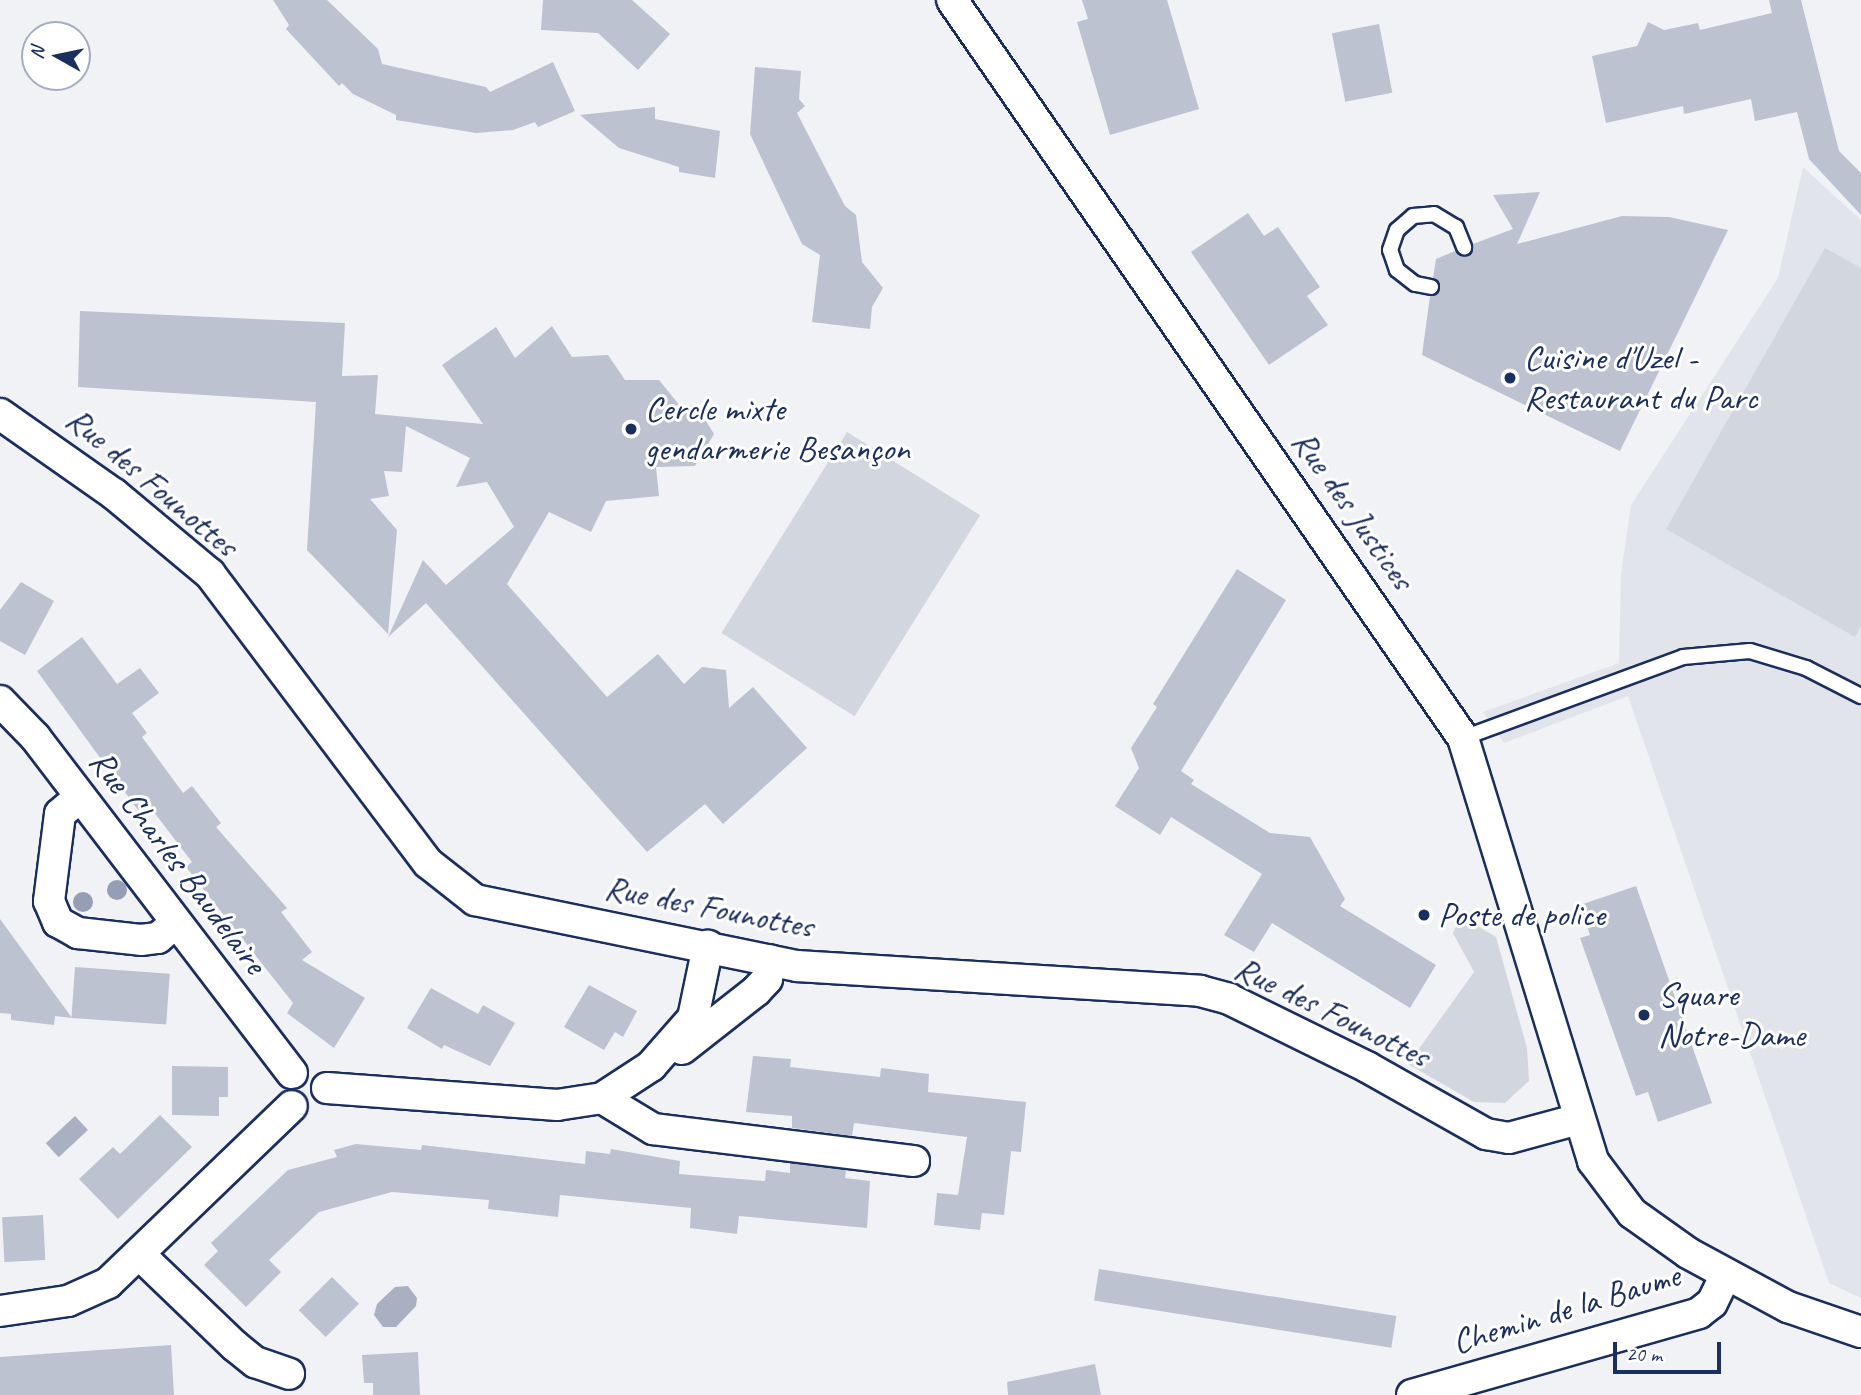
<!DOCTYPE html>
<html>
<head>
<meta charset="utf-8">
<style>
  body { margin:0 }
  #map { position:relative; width:1861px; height:1395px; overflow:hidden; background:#f1f2f5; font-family:Caveat,sans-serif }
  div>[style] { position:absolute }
  .built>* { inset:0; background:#e1e4ea }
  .green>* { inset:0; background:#d2d6df; transform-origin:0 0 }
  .water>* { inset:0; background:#a8b0c2; transform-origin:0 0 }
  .building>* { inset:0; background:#bcc2d0; transform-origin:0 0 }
  .roads { filter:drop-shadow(2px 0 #1b2f5e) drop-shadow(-2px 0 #1b2f5e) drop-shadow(0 2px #1b2f5e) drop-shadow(0 -2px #1b2f5e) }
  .lane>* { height:14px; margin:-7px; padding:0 7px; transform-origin:7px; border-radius:7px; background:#fff }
  .street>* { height:30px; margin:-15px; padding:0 15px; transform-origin:15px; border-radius:15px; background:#fff }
  .trees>* { width:20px; height:20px; margin:-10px; border-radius:50%; background:#959eb4 }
  .dots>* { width:19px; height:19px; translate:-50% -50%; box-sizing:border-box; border:4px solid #fff; border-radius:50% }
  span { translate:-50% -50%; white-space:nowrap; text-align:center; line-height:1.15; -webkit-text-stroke:6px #fff; paint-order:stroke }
  .poi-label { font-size:35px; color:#1b2f5e }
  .left { translate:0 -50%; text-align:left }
  .street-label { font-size:35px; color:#1b2f5e }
  .north { position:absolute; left:21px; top:21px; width:70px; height:70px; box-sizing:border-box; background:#fff; border:2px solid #a4acbf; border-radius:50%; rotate:279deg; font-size:19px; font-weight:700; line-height:28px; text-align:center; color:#1b2f5e }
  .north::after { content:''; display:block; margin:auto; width:24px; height:32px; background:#1b2f5e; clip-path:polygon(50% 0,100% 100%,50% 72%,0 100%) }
  .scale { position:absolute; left:1613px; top:1342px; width:108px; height:32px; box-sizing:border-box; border:4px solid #1b2f5e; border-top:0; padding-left:9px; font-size:21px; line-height:24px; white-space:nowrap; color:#1b2f5e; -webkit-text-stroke:5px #fff; paint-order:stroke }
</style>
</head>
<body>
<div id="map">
  <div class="built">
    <i style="clip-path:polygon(1803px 167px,1861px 220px,1861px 1298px,1829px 1283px,1628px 696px,1504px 743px,1483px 712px,1619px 663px,1621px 574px,1631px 505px,1778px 278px)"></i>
  </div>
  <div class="green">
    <i style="clip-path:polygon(1825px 248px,1861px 268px,1861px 626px,1855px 637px,1666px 529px)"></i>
    <i style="left:847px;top:432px;width:157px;height:237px;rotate:32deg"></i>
    <i style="clip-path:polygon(1461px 916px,1496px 937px,1527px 1048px,1529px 1081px,1505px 1103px,1474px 1102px,1408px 1064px,1474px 972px,1453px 933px)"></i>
  </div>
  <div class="water">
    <i style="left:75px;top:1116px;width:19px;height:40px;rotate:47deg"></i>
    <i style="clip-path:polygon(408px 1286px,417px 1298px,416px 1306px,396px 1327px,383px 1327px,374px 1315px,377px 1304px,395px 1287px)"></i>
  </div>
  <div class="building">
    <i style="clip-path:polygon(273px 0,327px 0,378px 49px,382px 64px,486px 87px,490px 92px,553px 62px,575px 111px,538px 127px,535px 122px,513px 130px,476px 133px,396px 120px,396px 115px,353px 94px,342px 83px,339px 86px,286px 29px,289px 25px)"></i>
    <i style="clip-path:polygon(543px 0,632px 0,670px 34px,638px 70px,598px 33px,541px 30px)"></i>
    <i style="clip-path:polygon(1082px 0,1167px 0,1199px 109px,1110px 135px,1077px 22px,1088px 19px)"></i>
    <i style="clip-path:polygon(1769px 0,1801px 0,1839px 151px,1861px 173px,1861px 215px,1809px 159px,1797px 112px,1755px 121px,1751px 99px,1684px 114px,1683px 106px,1606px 123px,1592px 56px,1637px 46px,1648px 22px,1664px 30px,1698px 23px,1700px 30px,1772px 13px)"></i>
    <i style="left:1379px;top:24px;width:70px;height:48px;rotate:79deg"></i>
    <i style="clip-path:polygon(755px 67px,801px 71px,799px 99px,805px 106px,797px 113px,845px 206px,856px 215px,862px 262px,883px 288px,872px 307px,870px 329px,812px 322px,820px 255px,802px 244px,750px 134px)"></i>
    <i style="clip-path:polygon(655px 107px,655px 119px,720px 131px,715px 178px,679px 172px,679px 167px,619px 148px,580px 115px)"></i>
    <i style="clip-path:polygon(1540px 192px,1517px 244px,1622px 216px,1669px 217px,1728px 230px,1620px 451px,1422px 355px,1430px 296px,1440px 288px,1433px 278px,1436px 259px,1455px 251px,1467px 256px,1473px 244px,1513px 229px,1493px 195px)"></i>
    <i style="clip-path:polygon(1248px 213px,1264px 236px,1278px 227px,1320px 287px,1307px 296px,1328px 325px,1269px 365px,1191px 252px)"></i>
    <i style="clip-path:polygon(80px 311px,345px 323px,342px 376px,378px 375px,375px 414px,483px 424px,442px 365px,496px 327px,515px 358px,552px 326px,572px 357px,608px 355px,625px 380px,659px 380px,681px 407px,696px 405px,714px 434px,695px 466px,656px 467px,659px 496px,606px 501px,591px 532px,549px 512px,507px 584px,607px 697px,658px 654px,684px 684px,702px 667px,726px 670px,729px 708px,753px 687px,807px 748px,723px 824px,705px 804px,647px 852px,426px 603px,388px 637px,423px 560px,446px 585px,514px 527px,487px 482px,456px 487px,470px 458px,406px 426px,402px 472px,384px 471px,389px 496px,370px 499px,397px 530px,388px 634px,307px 550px,316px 402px,78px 387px)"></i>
    <i style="clip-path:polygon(1237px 569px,1286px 600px,1181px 771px,1194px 780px,1191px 784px,1270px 833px,1310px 837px,1345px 899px,1340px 906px,1436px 965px,1410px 1008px,1272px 923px,1254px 952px,1224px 935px,1262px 874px,1171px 817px,1160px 835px,1115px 806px,1139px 768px,1131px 748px,1157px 707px,1153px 704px)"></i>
    <i style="clip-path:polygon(21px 582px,54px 601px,25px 655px,0 641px,0 610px)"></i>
    <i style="clip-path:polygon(82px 637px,117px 684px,140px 668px,159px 693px,132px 713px,147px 733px,142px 737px,183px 793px,192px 786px,221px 823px,216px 827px,287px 908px,281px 912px,312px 952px,302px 960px,365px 998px,334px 1048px,287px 1013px,293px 1003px,186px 867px,192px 862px,147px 803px,138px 810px,37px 671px)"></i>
    <i style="clip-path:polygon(1636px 886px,1712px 1103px,1658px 1122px,1648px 1092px,1636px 1096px,1580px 938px,1590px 935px,1580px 905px)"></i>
    <i style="clip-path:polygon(0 919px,72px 1018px,55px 1016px,54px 1025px,11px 1020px,11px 1014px,0 1013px)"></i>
    <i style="left:75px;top:967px;width:95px;height:51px;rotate:4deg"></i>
    <i style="clip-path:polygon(589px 985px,637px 1011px,623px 1037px,615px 1032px,604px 1050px,564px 1027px)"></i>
    <i style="clip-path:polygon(431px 988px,478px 1014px,483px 1005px,515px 1023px,490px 1066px,444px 1045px,442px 1049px,407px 1028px)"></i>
    <i style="clip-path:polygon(753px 1056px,791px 1059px,790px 1067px,880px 1077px,881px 1068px,929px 1074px,928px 1092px,1026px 1102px,1021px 1152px,1011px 1151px,1004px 1215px,982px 1213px,980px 1230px,934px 1225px,937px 1193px,958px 1195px,967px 1137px,854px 1123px,852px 1136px,792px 1128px,792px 1116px,746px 1112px)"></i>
    <i style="clip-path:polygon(172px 1066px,228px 1067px,228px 1097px,219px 1097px,219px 1116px,172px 1115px)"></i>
    <i style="clip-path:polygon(160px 1115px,192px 1147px,118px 1219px,79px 1179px,113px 1147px,120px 1154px)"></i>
    <i style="clip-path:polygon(356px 1144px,421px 1150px,422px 1145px,585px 1164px,586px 1151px,610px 1154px,611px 1149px,680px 1161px,679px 1174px,765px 1181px,766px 1170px,790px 1173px,790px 1163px,846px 1170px,845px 1178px,870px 1181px,867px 1228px,739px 1216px,737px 1234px,690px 1228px,691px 1208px,560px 1195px,558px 1217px,488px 1209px,489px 1200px,392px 1192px,319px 1212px,269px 1260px,281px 1272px,246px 1307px,204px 1265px,218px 1251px,211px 1243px,288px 1170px,337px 1157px,334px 1150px)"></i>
    <i style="left:43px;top:1215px;width:45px;height:41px;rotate:87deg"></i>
    <i style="left:1099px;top:1269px;width:301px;height:32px;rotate:9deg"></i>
    <i style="left:332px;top:1277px;width:38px;height:47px;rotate:45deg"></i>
    <i style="clip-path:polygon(171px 1345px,174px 1395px,0 1395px,0 1357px)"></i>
    <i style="clip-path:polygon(418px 1352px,420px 1395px,373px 1395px,373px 1383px,364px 1383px,362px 1355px)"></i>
    <i style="clip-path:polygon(1095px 1364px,1101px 1395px,1008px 1395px,1007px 1382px)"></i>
  </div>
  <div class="roads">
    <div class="lane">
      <i style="left:1431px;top:287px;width:16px;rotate:-169deg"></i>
      <i style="left:1415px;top:284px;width:23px;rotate:-142deg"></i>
      <i style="left:1397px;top:270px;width:21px;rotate:-109deg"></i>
      <i style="left:1390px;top:250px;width:21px;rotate:-71deg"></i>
      <i style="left:1397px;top:230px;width:21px;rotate:-41deg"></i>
      <i style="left:1413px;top:216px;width:21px;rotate:-5deg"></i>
      <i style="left:1434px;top:214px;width:26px;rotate:31deg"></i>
      <i style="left:1456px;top:227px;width:22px;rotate:68deg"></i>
      <i style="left:1463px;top:738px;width:234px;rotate:-20.2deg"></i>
      <i style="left:1683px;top:657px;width:67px;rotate:-5.1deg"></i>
      <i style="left:1750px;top:651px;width:59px;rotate:16.9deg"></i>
      <i style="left:1806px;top:668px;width:62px;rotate:27deg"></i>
    </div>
    <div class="street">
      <i style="left:952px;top:0;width:898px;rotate:55.3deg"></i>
      <i style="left:1463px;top:738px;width:443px;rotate:72.9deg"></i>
      <i style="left:1593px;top:1161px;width:65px;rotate:53.1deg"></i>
      <i style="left:1632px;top:1213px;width:69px;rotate:35.5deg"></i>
      <i style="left:1688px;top:1253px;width:114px;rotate:28.4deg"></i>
      <i style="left:1788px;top:1307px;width:77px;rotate:18.9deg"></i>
      <i style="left:0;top:414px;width:139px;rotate:35.1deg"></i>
      <i style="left:114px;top:494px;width:125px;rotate:39.8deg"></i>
      <i style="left:210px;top:574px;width:362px;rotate:53deg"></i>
      <i style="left:428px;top:863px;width:60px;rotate:38.2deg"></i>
      <i style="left:475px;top:900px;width:329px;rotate:11.6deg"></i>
      <i style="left:797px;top:966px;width:404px;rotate:3.5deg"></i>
      <i style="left:1200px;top:991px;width:30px;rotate:15deg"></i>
      <i style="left:1229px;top:999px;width:154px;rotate:26.2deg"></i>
      <i style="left:1367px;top:1067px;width:137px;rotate:29.4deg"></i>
      <i style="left:1486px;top:1134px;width:23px;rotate:10deg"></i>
      <i style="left:1509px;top:1138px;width:73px;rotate:-15.2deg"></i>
      <i style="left:0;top:701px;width:50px;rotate:45.8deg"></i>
      <i style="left:35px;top:737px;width:423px;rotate:52.6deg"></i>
      <i style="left:80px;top:797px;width:26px;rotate:140deg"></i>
      <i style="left:60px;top:814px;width:88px;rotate:97.2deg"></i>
      <i style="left:49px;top:901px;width:23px;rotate:67deg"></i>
      <i style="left:58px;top:922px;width:23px;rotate:29deg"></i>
      <i style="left:78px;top:933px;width:63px;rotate:6.3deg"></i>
      <i style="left:141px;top:940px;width:17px;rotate:-7deg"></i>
      <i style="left:158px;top:938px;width:21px;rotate:-41deg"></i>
      <i style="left:682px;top:1049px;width:94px;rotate:-38.1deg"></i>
      <i style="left:756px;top:991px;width:16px;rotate:-47deg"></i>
      <i style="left:767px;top:979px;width:19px;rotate:-81deg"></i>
      <i style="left:327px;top:1088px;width:231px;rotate:4.2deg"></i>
      <i style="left:557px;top:1105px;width:46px;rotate:-8.8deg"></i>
      <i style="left:602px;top:1098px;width:59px;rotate:-33.1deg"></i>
      <i style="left:651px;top:1066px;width:64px;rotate:-48.8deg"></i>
      <i style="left:693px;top:1018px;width:74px;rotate:-78.2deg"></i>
      <i style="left:602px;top:1098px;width:60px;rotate:31.3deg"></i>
      <i style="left:653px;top:1129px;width:263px;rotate:7deg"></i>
      <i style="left:139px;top:1254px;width:133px;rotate:43.8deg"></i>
      <i style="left:235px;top:1346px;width:26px;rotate:39deg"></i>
      <i style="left:255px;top:1362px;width:36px;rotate:19deg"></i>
      <i style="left:0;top:1311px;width:69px;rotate:-8.4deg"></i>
      <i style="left:68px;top:1301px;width:44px;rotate:-24.2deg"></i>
      <i style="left:108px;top:1283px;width:255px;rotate:-43.9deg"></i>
      <i style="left:1412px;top:1395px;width:298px;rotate:-15.9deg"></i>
      <i style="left:1699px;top:1313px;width:16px;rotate:-38deg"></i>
      <i style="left:1712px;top:1303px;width:30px;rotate:-64deg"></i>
    </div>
  </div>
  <div class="trees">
    <i style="left:117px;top:890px"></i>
    <i style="left:83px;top:902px"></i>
  </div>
  <div class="dots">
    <i style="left:1510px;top:378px;background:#1b2f5e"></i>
    <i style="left:631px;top:429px;background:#1b2f5e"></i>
    <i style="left:1424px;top:915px;background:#1b2f5e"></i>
    <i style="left:1644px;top:1015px;background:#1b2f5e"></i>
  </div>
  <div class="poi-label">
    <span class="left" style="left:1524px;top:378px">Cuisine d'Uzel -<br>Restaurant du Parc</span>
    <span class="left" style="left:645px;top:429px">Cercle mixte<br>gendarmerie Besançon</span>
    <span class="left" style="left:1438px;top:915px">Poste de police</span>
    <span class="left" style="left:1658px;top:1015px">Square<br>Notre-Dame</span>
  </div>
  <div class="street-label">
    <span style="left:152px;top:482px;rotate:40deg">Rue des Founottes</span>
    <span style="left:1353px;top:510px;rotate:55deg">Rue des Justices</span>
    <span style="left:178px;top:862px;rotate:53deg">Rue Charles Baudelaire</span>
    <span style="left:709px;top:907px;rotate:11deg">Rue des Founottes</span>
    <span style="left:1332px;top:1012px;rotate:26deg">Rue des Founottes</span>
    <span style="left:1566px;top:1309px;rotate:-17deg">Chemin de la Baume</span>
  </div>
  <div class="north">N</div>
  <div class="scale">20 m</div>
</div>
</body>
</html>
